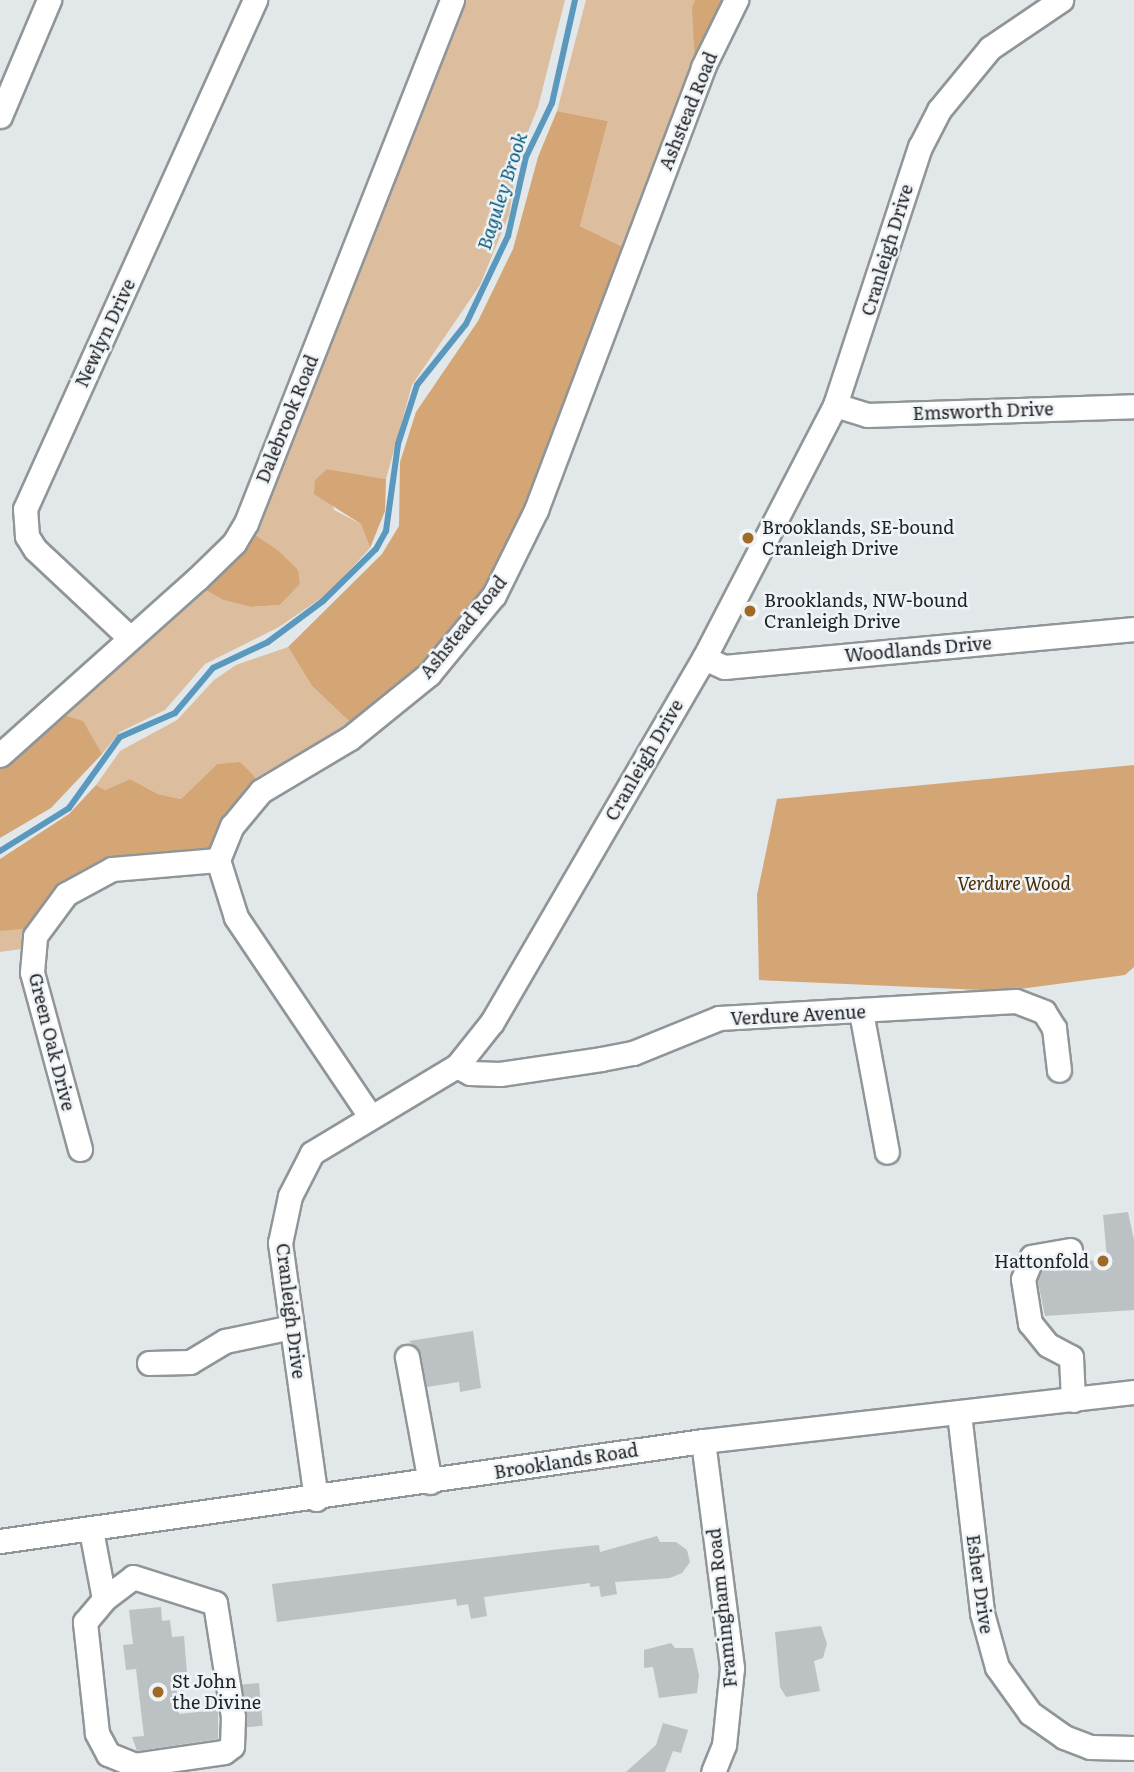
<!DOCTYPE html>
<html>
<head>
<meta charset="utf-8">
<style>
  body { margin:0 }
  #map { position:relative; width:1134px; height:1772px; overflow:hidden; background:#e2e7ea; font-family:Literata,serif }
  div>[style] { position:absolute }
  .green>* { inset:0; background:#dcbe9f }
  .forest>* { inset:0; background:#d4a675 }
  .stream>* { height:6px; margin:-3px; padding:0 3px; transform-origin:3px; border-radius:3px; background:#5a98bd }
  .building>* { inset:0; background:#bcc1c4; transform-origin:0 0 }
  .roads { filter:drop-shadow(2px 0 #909598) drop-shadow(-2px 0 #909598) drop-shadow(0 2px #909598) drop-shadow(0 -2px #909598) }
  .minor>* { height:23px; margin:-11.5px; padding:0 11.5px; transform-origin:11.5px; border-radius:11.5px; background:#fff }
  .dots>* { width:19px; height:19px; translate:-50% -50%; box-sizing:border-box; border:4px solid #eff4f8; border-radius:50% }
  span { translate:-50% -50%; white-space:nowrap; text-align:center; line-height:1.15; -webkit-text-stroke:5px #eff4f8; paint-order:stroke }
  .street-label { font-size:18px; color:#222325 }
  .poi-label { font-size:18px; color:#222325 }
  .left { translate:0 -50%; text-align:left }
  .right { translate:-100% -50%; text-align:right }
  .park-label { font-size:18px; color:#4a2b02; font-style:italic }
  .water-label { font-size:19px; color:#01567a; font-style:italic }
</style>
</head>
<body>
<div id="map">
  <div class="green">
    <i style="clip-path:polygon(459px 0,565px 0,538px 107px,518px 157px,509px 215px,480px 285px,412px 385px,386px 479px,327px 469px,334px 510px,361px 524px,370px 548px,330px 592px,279px 627px,205px 664px,165px 710px,120px 732px,102px 754px,57px 713px,200px 587px,223px 600px,251px 607px,280px 605px,300px 584px,297px 570px,278px 550px,251px 532px)"></i>
    <i style="clip-path:polygon(586px 0,695px 0,695px 64px,625px 248px,580px 226px,608px 121px,557px 111px)"></i>
    <i style="clip-path:polygon(288px 647px,312px 686px,351px 723px,256px 778px,240px 763px,217px 764px,181px 799px,158px 794px,130px 779px,105px 790px,96px 785px,120px 751px,177px 720px,214px 680px,236px 665px)"></i>
    <i style="clip-path:polygon(14px 927px,33px 928px,28px 948px,0 952px,0 931px)"></i>
  </div>
  <div class="forest">
    <i style="clip-path:polygon(695px 0,724px 0,695px 64px,692px 8px)"></i>
    <i style="clip-path:polygon(557px 111px,608px 121px,580px 226px,625px 248px,539px 479px,506px 553px,467px 611px,414px 673px,351px 723px,312px 686px,288px 647px,382px 554px,399px 526px,400px 462px,416px 412px,478px 321px,513px 249px,538px 157px)"></i>
    <i style="clip-path:polygon(327px 469px,386px 479px,385px 511px,370px 548px,361px 524px,314px 494px,315px 480px)"></i>
    <i style="clip-path:polygon(251px 532px,278px 550px,298px 570px,300px 584px,280px 605px,251px 607px,223px 600px,200px 587px)"></i>
    <i style="clip-path:polygon(57px 713px,83px 721px,102px 754px,51px 808px,0 838px,0 765px)"></i>
    <i style="clip-path:polygon(240px 762px,256px 778px,224px 819px,213px 854px,103px 865px,33px 928px,0 931px,0 859px,69px 814px,96px 785px,105px 790px,130px 779px,158px 794px,181px 799px,217px 764px)"></i>
    <i style="clip-path:polygon(1134px 765px,1134px 967px,1125px 975px,1004px 991px,759px 980px,757px 895px,777px 799px)"></i>
  </div>
  <div class="stream">
    <i style="left:0;top:851px;width:81px;rotate:-31.9deg"></i>
    <i style="left:69px;top:808px;width:87px;rotate:-54.3deg"></i>
    <i style="left:120px;top:737px;width:60px;rotate:-23.6deg"></i>
    <i style="left:175px;top:713px;width:59px;rotate:-49.8deg"></i>
    <i style="left:213px;top:668px;width:61px;rotate:-25.3deg"></i>
    <i style="left:268px;top:642px;width:69px;rotate:-36.7deg"></i>
    <i style="left:323px;top:601px;width:74px;rotate:-44.5deg"></i>
    <i style="left:376px;top:549px;width:21px;rotate:-61deg"></i>
    <i style="left:386px;top:531px;width:88px;rotate:-82.1deg"></i>
    <i style="left:398px;top:444px;width:62px;rotate:-72.1deg"></i>
    <i style="left:417px;top:385px;width:78px;rotate:-51.2deg"></i>
    <i style="left:466px;top:324px;width:98px;rotate:-64.5deg"></i>
    <i style="left:508px;top:236px;width:81px;rotate:-77.2deg"></i>
    <i style="left:526px;top:157px;width:60px;rotate:-64.3deg"></i>
    <i style="left:552px;top:103px;width:106px;rotate:-77.4deg"></i>
  </div>
  <div class="building">
    <i style="clip-path:polygon(1128px 1212px,1134px 1240px,1134px 1310px,1045px 1316px,1038px 1282px,1042px 1269px,1107px 1258px,1103px 1215px)"></i>
    <i style="clip-path:polygon(473px 1331px,481px 1388px,460px 1392px,459px 1382px,427px 1387px,421px 1354px,409px 1341px)"></i>
    <i style="clip-path:polygon(657px 1536px,660px 1542px,676px 1542px,687px 1550px,690px 1562px,682px 1573px,670px 1578px,615px 1582px,617px 1594px,601px 1597px,599px 1586px,590px 1587px,590px 1583px,484px 1597px,487px 1616px,471px 1619px,468px 1604px,457px 1606px,456px 1599px,277px 1622px,272px 1584px,560px 1549px,599px 1545px,600px 1552px)"></i>
    <i style="clip-path:polygon(161px 1607px,162px 1621px,170px 1620px,172px 1637px,184px 1636px,187px 1673px,175px 1674px,179px 1714px,218px 1710px,218px 1739px,137px 1751px,132px 1737px,144px 1736px,136px 1669px,126px 1670px,123px 1645px,133px 1644px,129px 1610px)"></i>
    <i style="clip-path:polygon(821px 1626px,827px 1644px,823px 1658px,814px 1661px,820px 1691px,786px 1697px,780px 1687px,775px 1632px)"></i>
    <i style="clip-path:polygon(671px 1643px,675px 1648px,693px 1648px,699px 1675px,697px 1693px,659px 1698px,653px 1667px,644px 1668px,644px 1650px)"></i>
    <i style="left:259px;top:1683px;width:43px;height:17px;rotate:85deg"></i>
    <i style="clip-path:polygon(663px 1723px,688px 1730px,681px 1753px,673px 1751px,665px 1772px,626px 1772px,656px 1745px)"></i>
  </div>
  <div class="roads">
    <div class="minor">
      <i style="left:0;top:116px;width:126px;rotate:-67.1deg"></i>
      <i style="left:835px;top:405px;width:34px;rotate:17deg"></i>
      <i style="left:867px;top:415px;width:267px;rotate:-1.9deg"></i>
      <i style="left:130px;top:638px;width:130px;rotate:-136.9deg"></i>
      <i style="left:35px;top:549px;width:15px;rotate:-122deg"></i>
      <i style="left:27px;top:536px;width:27px;rotate:-94deg"></i>
      <i style="left:25px;top:509px;width:559px;rotate:-65.68deg"></i>
      <i style="left:704px;top:658px;width:22px;rotate:24deg"></i>
      <i style="left:724px;top:667px;width:412px;rotate:-5.3deg"></i>
      <i style="left:0;top:755px;width:264px;rotate:-41.8deg"></i>
      <i style="left:197px;top:579px;width:52px;rotate:-44.2deg"></i>
      <i style="left:234px;top:543px;width:23px;rotate:-59deg"></i>
      <i style="left:246px;top:523px;width:562px;rotate:-68.5deg"></i>
      <i style="left:861px;top:1012px;width:142px;rotate:79.5deg"></i>
      <i style="left:457px;top:1066px;width:15px;rotate:28deg"></i>
      <i style="left:470px;top:1073px;width:30px;rotate:2deg"></i>
      <i style="left:500px;top:1074px;width:102px;rotate:-8.4deg"></i>
      <i style="left:601px;top:1059px;width:33px;rotate:-11deg"></i>
      <i style="left:633px;top:1053px;width:93px;rotate:-22.1deg"></i>
      <i style="left:719px;top:1018px;width:297px;rotate:-3.3deg"></i>
      <i style="left:1016px;top:1001px;width:30px;rotate:21deg"></i>
      <i style="left:1044px;top:1012px;width:19px;rotate:58deg"></i>
      <i style="left:1054px;top:1028px;width:42px;rotate:83.2deg"></i>
      <i style="left:370px;top:1116px;width:240px;rotate:-124deg"></i>
      <i style="left:236px;top:917px;width:60px;rotate:-107.5deg"></i>
      <i style="left:218px;top:860px;width:37px;rotate:-68deg"></i>
      <i style="left:232px;top:826px;width:45px;rotate:-50.4deg"></i>
      <i style="left:261px;top:791px;width:104px;rotate:-30.8deg"></i>
      <i style="left:350px;top:738px;width:102px;rotate:-39deg"></i>
      <i style="left:429px;top:674px;width:102px;rotate:-50.6deg"></i>
      <i style="left:494px;top:595px;width:95px;rotate:-63.7deg"></i>
      <i style="left:536px;top:510px;width:473px;rotate:-69.3deg"></i>
      <i style="left:703px;top:67px;width:75px;rotate:-63.8deg"></i>
      <i style="left:80px;top:1149px;width:183px;rotate:-105.2deg"></i>
      <i style="left:32px;top:972px;width:36px;rotate:-85deg"></i>
      <i style="left:35px;top:936px;width:52px;rotate:-53.6deg"></i>
      <i style="left:66px;top:894px;width:52px;rotate:-28.5deg"></i>
      <i style="left:112px;top:869px;width:106px;rotate:-4.9deg"></i>
      <i style="left:1070px;top:1250px;width:39px;rotate:170deg"></i>
      <i style="left:1032px;top:1257px;width:24px;rotate:112deg"></i>
      <i style="left:1023px;top:1279px;width:45px;rotate:81deg"></i>
      <i style="left:1030px;top:1323px;width:28px;rotate:51deg"></i>
      <i style="left:1048px;top:1345px;width:26px;rotate:28deg"></i>
      <i style="left:1071px;top:1357px;width:43px;rotate:87.3deg"></i>
      <i style="left:407px;top:1357px;width:127px;rotate:79.6deg"></i>
      <i style="left:149px;top:1363px;width:41px;rotate:-1.4deg"></i>
      <i style="left:190px;top:1362px;width:41px;rotate:-31deg"></i>
      <i style="left:225px;top:1341px;width:68px;rotate:-11.8deg"></i>
      <i style="left:959px;top:1413px;width:201px;rotate:83.4deg"></i>
      <i style="left:982px;top:1613px;width:56px;rotate:74.5deg"></i>
      <i style="left:997px;top:1667px;width:57px;rotate:54.3deg"></i>
      <i style="left:1030px;top:1713px;width:42px;rotate:35.2deg"></i>
      <i style="left:1064px;top:1737px;width:28px;rotate:21deg"></i>
      <i style="left:1090px;top:1747px;width:44px;rotate:1.3deg"></i>
      <i style="left:703px;top:1441px;width:229px;rotate:82.7deg"></i>
      <i style="left:732px;top:1668px;width:77px;rotate:95.9deg"></i>
      <i style="left:724px;top:1745px;width:29px;rotate:112deg"></i>
      <i style="left:316px;top:1499px;width:259px;rotate:-98deg"></i>
      <i style="left:280px;top:1243px;width:48px;rotate:-78deg"></i>
      <i style="left:290px;top:1196px;width:48px;rotate:-62.9deg"></i>
      <i style="left:312px;top:1153px;width:169px;rotate:-31deg"></i>
      <i style="left:457px;top:1066px;width:56px;rotate:-51.5deg"></i>
      <i style="left:492px;top:1022px;width:421px;rotate:-59.8deg"></i>
      <i style="left:704px;top:658px;width:285px;rotate:-62.6deg"></i>
      <i style="left:835px;top:405px;width:272px;rotate:-71.8deg"></i>
      <i style="left:920px;top:147px;width:42px;rotate:-62.8deg"></i>
      <i style="left:939px;top:110px;width:80px;rotate:-50.6deg"></i>
      <i style="left:990px;top:48px;width:86px;rotate:-34.1deg"></i>
      <i style="left:91px;top:1530px;width:70px;rotate:79.3deg"></i>
      <i style="left:0;top:1541px;width:710px;rotate:-8.1deg"></i>
      <i style="left:703px;top:1441px;width:434px;rotate:-6.5deg"></i>
      <i style="left:133px;top:1577px;width:86px;rotate:17.6deg"></i>
      <i style="left:215px;top:1603px;width:115px;rotate:81deg"></i>
      <i style="left:233px;top:1717px;width:29px;rotate:92deg"></i>
      <i style="left:232px;top:1746px;width:10px;rotate:143deg"></i>
      <i style="left:224px;top:1752px;width:90px;rotate:171.7deg"></i>
      <i style="left:135px;top:1765px;width:29px;rotate:-158deg"></i>
      <i style="left:108px;top:1754px;width:24px;rotate:-118deg"></i>
      <i style="left:97px;top:1733px;width:112px;rotate:-96.2deg"></i>
      <i style="left:85px;top:1622px;width:30px;rotate:-50deg"></i>
      <i style="left:104px;top:1599px;width:36px;rotate:-37deg"></i>
    </div>
  </div>
  <div class="dots">
    <i style="left:748px;top:538px;background:#a06924"></i>
    <i style="left:750px;top:611px;background:#a06924"></i>
    <i style="left:1103px;top:1261px;background:#a06924"></i>
    <i style="left:158px;top:1692px;background:#a06924"></i>
  </div>
  <div class="street-label">
    <span style="left:688px;top:111px;rotate:-68deg">Ashstead Road</span>
    <span style="left:887px;top:250px;rotate:-73deg">Cranleigh Drive</span>
    <span style="left:105px;top:333px;rotate:-65deg">Newlyn Drive</span>
    <span style="left:983px;top:411px;rotate:-2deg">Emsworth Drive</span>
    <span style="left:287px;top:419px;rotate:-68deg">Dalebrook Road</span>
    <span style="left:463px;top:627px;rotate:-51deg">Ashstead Road</span>
    <span style="left:918px;top:649px;rotate:-5deg">Woodlands Drive</span>
    <span style="left:644px;top:760px;rotate:-60deg">Cranleigh Drive</span>
    <span style="left:798px;top:1015px;rotate:-3deg">Verdure Avenue</span>
    <span style="left:52px;top:1042px;rotate:76deg">Green Oak Drive</span>
    <span style="left:291px;top:1311px;rotate:83deg">Cranleigh Drive</span>
    <span style="left:566px;top:1461px;rotate:-9deg">Brooklands Road</span>
    <span style="left:980px;top:1584px;rotate:82deg">Esher Drive</span>
    <span style="left:722px;top:1608px;rotate:-96deg">Framingham Road</span>
  </div>
  <div class="poi-label">
    <span class="left" style="left:762px;top:538px">Brooklands, SE-bound<br>Cranleigh Drive</span>
    <span class="left" style="left:764px;top:611px">Brooklands, NW-bound<br>Cranleigh Drive</span>
    <span class="right" style="left:1089px;top:1261px">Hattonfold</span>
    <span class="left" style="left:172px;top:1692px">St John<br>the Divine</span>
  </div>
  <div class="park-label">
    <span style="left:1014px;top:883px">Verdure Wood</span>
  </div>
  <div class="water-label">
    <span style="left:502px;top:191px;rotate:-72deg">Baguley Brook</span>
  </div>
</div>
</body>
</html>
